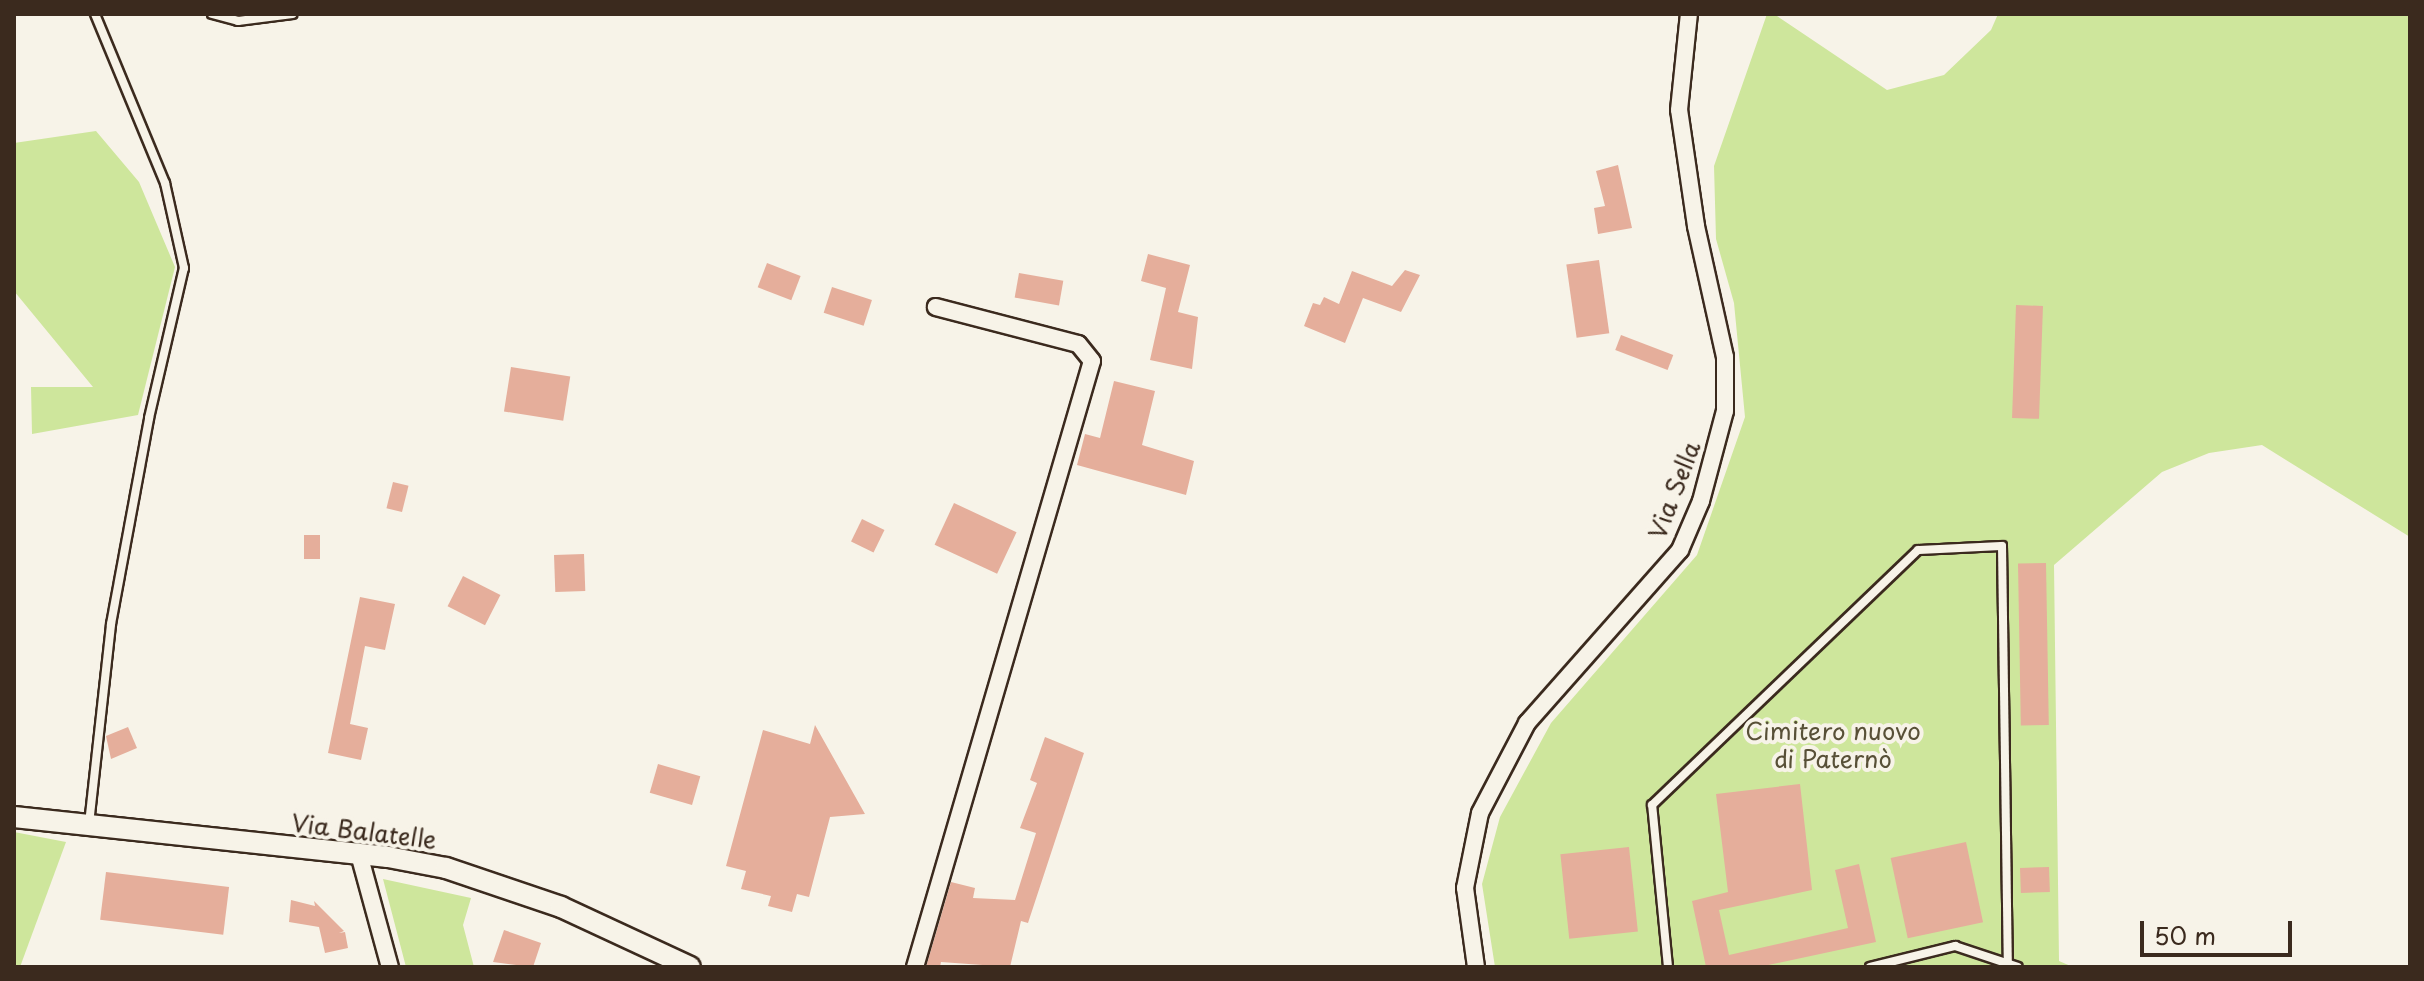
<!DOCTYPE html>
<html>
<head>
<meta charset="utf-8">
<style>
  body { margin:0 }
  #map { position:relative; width:2424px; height:981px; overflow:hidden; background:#f7f3e8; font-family:"Playpen Sans",sans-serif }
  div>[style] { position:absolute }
  .green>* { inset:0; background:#cee69c }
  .building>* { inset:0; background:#e5ae9b; transform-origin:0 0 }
  .roads { filter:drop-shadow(2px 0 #3b2a1e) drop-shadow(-2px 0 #3b2a1e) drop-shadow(0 2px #3b2a1e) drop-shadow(0 -2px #3b2a1e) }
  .service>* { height:8px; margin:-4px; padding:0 4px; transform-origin:4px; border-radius:4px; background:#f7f3e8 }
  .minor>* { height:16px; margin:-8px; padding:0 8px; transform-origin:8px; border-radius:8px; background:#f7f3e8 }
  .tertiary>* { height:20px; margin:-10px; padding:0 10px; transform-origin:10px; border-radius:10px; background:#f7f3e8 }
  span { translate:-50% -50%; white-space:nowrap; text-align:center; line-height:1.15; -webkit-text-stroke:8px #f7f3e8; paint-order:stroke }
  .street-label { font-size:24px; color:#3b2a1e }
  .park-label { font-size:24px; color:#585037 }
  .frame { position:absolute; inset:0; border:16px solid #3b2a1e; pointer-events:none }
  .scale { position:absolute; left:2140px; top:921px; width:152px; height:36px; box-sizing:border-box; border:4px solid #3b2a1e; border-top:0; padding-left:10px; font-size:24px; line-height:28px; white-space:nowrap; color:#3b2a1e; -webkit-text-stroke:6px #f7f3e8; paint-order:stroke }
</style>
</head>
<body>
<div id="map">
  <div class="green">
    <i style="clip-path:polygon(1767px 14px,1774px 14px,1887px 90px,1944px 75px,1991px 30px,1998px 14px,2410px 14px,2410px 537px,2262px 445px,2209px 453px,2162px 472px,2054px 565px,2059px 961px,2073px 967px,1495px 967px,1482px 884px,1500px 817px,1551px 723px,1697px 555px,1745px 417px,1734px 303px,1716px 239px,1714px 166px)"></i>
    <i style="clip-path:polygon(96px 131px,139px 182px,175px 267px,138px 415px,32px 434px,31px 387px,93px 387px,14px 291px,14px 143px)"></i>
    <i style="clip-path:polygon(14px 832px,66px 842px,20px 967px,14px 967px)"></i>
    <i style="clip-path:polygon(383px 879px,471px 898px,463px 925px,474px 967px,406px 967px)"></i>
  </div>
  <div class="building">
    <i style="clip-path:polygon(1618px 165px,1632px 228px,1598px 234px,1594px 208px,1605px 206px,1596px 171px)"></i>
    <i style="clip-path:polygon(1148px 254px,1190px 265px,1178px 312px,1198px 317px,1192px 369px,1150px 360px,1166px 288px,1141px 281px)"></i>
    <i style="left:1599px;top:260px;width:74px;height:33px;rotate:82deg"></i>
    <i style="left:767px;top:263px;width:36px;height:26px;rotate:21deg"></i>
    <i style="clip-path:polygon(1405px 270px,1420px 275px,1401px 312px,1363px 298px,1345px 343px,1304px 326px,1313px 303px,1320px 305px,1324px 297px,1339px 304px,1352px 271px,1392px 286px)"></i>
    <i style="left:1019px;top:273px;width:45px;height:25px;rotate:10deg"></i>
    <i style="left:832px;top:287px;width:42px;height:27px;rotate:18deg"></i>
    <i style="left:2016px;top:305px;width:27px;height:113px;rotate:2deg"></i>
    <i style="left:1621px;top:335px;width:56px;height:16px;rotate:21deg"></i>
    <i style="left:511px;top:367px;width:60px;height:45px;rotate:9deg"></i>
    <i style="clip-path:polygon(1114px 381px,1155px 391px,1142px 445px,1194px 461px,1186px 495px,1077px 465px,1085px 434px,1100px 438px)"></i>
    <i style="left:393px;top:482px;width:16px;height:27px;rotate:14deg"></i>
    <i style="left:954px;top:503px;width:69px;height:46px;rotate:25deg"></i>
    <i style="left:862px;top:519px;width:25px;height:25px;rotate:26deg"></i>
    <i style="left:304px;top:535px;width:16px;height:24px"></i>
    <i style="left:584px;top:554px;width:37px;height:30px;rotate:88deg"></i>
    <i style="left:2046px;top:563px;width:162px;height:28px;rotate:89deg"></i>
    <i style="left:463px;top:576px;width:42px;height:34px;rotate:27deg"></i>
    <i style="clip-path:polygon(360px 597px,395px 604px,385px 650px,365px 646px,350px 724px,368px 728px,361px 760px,328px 753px)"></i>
    <i style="clip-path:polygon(815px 725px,865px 814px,830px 817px,809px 897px,797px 894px,792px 912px,768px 906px,771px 896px,741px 889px,746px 871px,726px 866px,763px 730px,810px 744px)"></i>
    <i style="clip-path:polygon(128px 727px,137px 748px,111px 759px,106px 736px)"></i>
    <i style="clip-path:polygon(1045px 737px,1084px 753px,1028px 923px,1021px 921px,1010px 967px,941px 962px,940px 967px,926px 967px,951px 882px,975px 888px,973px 898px,1015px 900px,1036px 833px,1020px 828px,1037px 783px,1030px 780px)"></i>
    <i style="left:658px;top:764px;width:44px;height:30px;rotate:16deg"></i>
    <i style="clip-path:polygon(1800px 784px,1812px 890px,1719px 910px,1729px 955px,1848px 928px,1835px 870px,1859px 864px,1876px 942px,1759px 967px,1706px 967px,1692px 901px,1728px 892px,1716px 794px)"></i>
    <i style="left:1966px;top:842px;width:82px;height:77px;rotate:78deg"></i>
    <i style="left:1629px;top:847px;width:85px;height:69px;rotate:84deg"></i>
    <i style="left:2049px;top:867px;width:25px;height:29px;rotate:88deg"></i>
    <i style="left:106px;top:872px;width:124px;height:48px;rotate:7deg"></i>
    <i style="clip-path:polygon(291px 900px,315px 906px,314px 901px,344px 931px,339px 933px,345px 932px,348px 948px,325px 953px,319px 927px,289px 922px)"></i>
    <i style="clip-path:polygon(504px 930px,541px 943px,533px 967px,493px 962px)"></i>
  </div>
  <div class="roads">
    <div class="service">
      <i style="left:212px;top:14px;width:27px;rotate:15deg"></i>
      <i style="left:238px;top:21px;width:55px;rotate:-7.3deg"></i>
      <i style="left:89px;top:824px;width:201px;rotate:-83.7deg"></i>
      <i style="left:111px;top:624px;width:209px;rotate:-79.5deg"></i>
      <i style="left:149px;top:418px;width:154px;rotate:-76.9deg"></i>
      <i style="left:184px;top:268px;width:87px;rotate:-102.6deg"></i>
      <i style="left:165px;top:183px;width:183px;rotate:-112.5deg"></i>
      <i style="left:1668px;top:967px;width:163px;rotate:-95.6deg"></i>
      <i style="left:1652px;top:805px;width:368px;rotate:-43.8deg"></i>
      <i style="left:1918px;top:550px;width:84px;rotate:-2.7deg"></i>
      <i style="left:2002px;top:546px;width:417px;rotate:89.2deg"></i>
      <i style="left:1870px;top:967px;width:88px;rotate:-13.9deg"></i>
      <i style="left:1955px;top:946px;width:66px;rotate:18.4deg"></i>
    </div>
    <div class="minor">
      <i style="left:359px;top:854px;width:117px;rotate:74.7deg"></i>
      <i style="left:915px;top:967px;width:631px;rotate:-73.72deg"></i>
      <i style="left:1092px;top:361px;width:22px;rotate:-129deg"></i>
      <i style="left:1078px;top:344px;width:147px;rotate:-165.4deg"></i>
      <i style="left:1476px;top:967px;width:80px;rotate:-97.9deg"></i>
      <i style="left:1465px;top:888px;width:76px;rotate:-78.7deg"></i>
      <i style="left:1480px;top:813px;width:102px;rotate:-62.4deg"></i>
      <i style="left:1527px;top:723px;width:231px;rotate:-48.5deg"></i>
      <i style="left:1680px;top:550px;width:53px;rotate:-66.8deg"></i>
      <i style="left:1701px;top:501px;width:93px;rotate:-75.1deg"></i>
      <i style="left:1725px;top:411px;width:54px;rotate:-90deg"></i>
      <i style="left:1725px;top:357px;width:134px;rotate:-102.5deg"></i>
      <i style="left:1696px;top:226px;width:117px;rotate:-98.3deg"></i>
      <i style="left:1679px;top:110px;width:97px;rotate:-84.1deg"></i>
    </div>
    <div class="tertiary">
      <i style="left:14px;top:817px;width:376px;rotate:6.1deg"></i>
      <i style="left:388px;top:857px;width:59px;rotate:10.7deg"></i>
      <i style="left:446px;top:868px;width:121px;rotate:18.7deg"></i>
      <i style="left:561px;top:907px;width:142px;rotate:24.9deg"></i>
    </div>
  </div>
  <div class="street-label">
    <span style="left:1674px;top:490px;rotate:-69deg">Via Sella</span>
    <span style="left:364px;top:831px;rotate:7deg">Via Balatelle</span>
  </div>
  <div class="park-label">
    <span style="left:1833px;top:745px">Cimitero nuovo<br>di Paternò</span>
  </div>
  <div class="frame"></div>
  <div class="scale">50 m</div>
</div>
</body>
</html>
